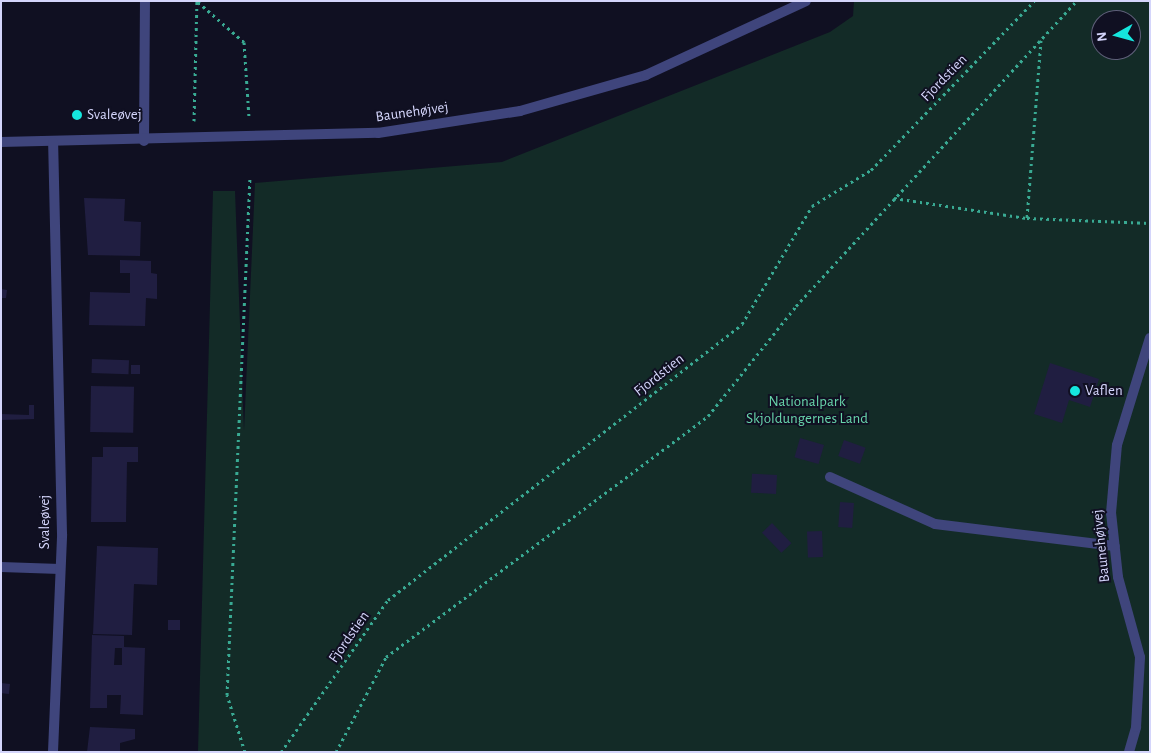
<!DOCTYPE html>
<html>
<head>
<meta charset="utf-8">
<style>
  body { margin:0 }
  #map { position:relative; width:1151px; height:753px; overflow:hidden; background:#101022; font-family:"Alegreya Sans",sans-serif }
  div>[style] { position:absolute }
  .green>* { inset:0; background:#132b27 }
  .building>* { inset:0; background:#201e41; transform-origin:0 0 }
  .path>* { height:3px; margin-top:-1.5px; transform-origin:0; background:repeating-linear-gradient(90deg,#39aa93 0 2.5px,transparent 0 6.5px) }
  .lane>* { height:10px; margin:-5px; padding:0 5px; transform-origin:5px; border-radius:5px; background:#3f457c }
  .street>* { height:10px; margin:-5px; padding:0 5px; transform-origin:5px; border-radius:5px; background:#3f457c }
  .dots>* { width:14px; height:14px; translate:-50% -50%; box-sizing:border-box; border:2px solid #101022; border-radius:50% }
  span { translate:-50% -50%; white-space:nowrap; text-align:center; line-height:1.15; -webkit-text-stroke:4px #101022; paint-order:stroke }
  .street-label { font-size:15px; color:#d4d5fb }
  .poi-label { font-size:15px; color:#d4d5fb }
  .left { translate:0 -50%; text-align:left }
  .park-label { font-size:15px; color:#67d4aa }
  .frame { position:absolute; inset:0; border:2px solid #d4d5fb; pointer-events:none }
  .north { position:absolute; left:1091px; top:10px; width:50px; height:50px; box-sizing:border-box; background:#101022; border:1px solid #5e5f79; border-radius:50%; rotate:263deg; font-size:14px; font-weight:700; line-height:20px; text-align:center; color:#d4d5fb }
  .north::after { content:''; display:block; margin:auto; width:18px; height:22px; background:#15e6de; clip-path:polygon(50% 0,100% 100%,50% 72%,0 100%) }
</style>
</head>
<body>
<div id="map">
  <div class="green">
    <i style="clip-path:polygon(evenodd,854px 1px,1150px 1px,1150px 752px,198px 752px,213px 191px,235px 191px,244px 431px,255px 183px,502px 162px,830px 32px,853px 16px,854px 1px,1101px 20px,1131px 20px,1131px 50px,1101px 50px,1101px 20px)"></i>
  </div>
  <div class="building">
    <i style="clip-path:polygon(84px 198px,125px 199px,124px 221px,141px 222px,140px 256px,88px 255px)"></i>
    <i style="clip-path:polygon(120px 260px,151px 261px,151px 273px,157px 274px,157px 299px,146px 298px,145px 326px,89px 325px,90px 292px,130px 293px,130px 273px,120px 273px)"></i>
    <i style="clip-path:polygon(1px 289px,7px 290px,6px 298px,1px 298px)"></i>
    <i style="left:92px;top:359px;width:37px;height:14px;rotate:2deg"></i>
    <i style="clip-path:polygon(1050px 363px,1099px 379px,1090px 407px,1069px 400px,1062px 423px,1034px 414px)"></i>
    <i style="left:131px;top:365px;width:9px;height:9px"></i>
    <i style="left:91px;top:386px;width:43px;height:46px;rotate:1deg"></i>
    <i style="clip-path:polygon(29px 405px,34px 405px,34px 419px,1px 420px,1px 414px,29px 415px)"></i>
    <i style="left:800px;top:438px;width:25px;height:20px;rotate:16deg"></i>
    <i style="left:844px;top:440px;width:23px;height:17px;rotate:20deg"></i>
    <i style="clip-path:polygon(103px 447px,138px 447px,138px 462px,127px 462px,126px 522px,91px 522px,92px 457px,103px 457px)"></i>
    <i style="left:777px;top:475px;width:19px;height:25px;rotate:93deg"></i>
    <i style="left:840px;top:502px;width:14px;height:25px;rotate:4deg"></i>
    <i style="left:772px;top:523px;width:28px;height:14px;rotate:46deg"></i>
    <i style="left:822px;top:531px;width:26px;height:15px;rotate:88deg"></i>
    <i style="clip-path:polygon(97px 546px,158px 548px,157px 585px,134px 584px,132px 635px,93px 634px)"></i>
    <i style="left:168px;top:620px;width:12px;height:10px"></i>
    <i style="clip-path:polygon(evenodd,92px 635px,124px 636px,124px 647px,145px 648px,143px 715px,120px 714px,121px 695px,107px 695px,107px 708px,90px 708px,92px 635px,115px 648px,122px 648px,122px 665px,114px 665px,115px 648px)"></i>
    <i style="left:1px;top:683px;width:9px;height:10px;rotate:6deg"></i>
    <i style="clip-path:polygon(90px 727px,135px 729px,135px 739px,120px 743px,120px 752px,87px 752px)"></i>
  </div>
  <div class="path">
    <i style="left:198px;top:2px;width:61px;rotate:41deg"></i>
    <i style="left:244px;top:42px;width:75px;rotate:86.2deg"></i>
    <i style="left:1041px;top:40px;width:179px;rotate:94.5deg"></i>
    <i style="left:1027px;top:218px;width:123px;rotate:2.3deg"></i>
    <i style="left:194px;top:121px;width:120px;rotate:-88.6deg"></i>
    <i style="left:894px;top:198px;width:134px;rotate:8.6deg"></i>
    <i style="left:245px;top:752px;width:60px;rotate:-107.5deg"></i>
    <i style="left:227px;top:695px;width:520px;rotate:-87.46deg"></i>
    <i style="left:281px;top:752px;width:186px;rotate:-54.9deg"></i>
    <i style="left:388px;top:600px;width:449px;rotate:-37.9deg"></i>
    <i style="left:742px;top:324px;width:137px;rotate:-59.3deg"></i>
    <i style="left:812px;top:206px;width:69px;rotate:-31.4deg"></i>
    <i style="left:871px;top:170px;width:235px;rotate:-46deg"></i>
    <i style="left:336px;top:752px;width:107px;rotate:-62.2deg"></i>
    <i style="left:386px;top:657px;width:402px;rotate:-36.8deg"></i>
    <i style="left:708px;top:416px;width:141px;rotate:-51.3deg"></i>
    <i style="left:796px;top:306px;width:414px;rotate:-47.4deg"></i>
  </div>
  <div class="lane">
    <i style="left:144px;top:141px;width:140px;rotate:-89.6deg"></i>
    <i style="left:830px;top:477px;width:115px;rotate:24.1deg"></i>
    <i style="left:935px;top:524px;width:181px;rotate:7deg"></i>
    <i style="left:1129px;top:752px;width:26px;rotate:-74deg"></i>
    <i style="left:1136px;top:727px;width:70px;rotate:-86.7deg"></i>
    <i style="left:1140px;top:657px;width:83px;rotate:-105.4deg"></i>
    <i style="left:1118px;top:577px;width:64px;rotate:-96.2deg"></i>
    <i style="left:1111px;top:513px;width:68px;rotate:-85deg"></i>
    <i style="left:1117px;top:445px;width:112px;rotate:-72.9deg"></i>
  </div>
  <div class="street">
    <i style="left:1px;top:142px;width:377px;rotate:-1.4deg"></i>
    <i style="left:378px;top:133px;width:144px;rotate:-8.8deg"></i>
    <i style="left:520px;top:111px;width:131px;rotate:-15.9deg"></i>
    <i style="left:646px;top:75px;width:176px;rotate:-24.8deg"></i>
    <i style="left:1px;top:567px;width:59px;rotate:1.9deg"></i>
    <i style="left:53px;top:752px;width:218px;rotate:-87.6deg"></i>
    <i style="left:62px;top:534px;width:392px;rotate:-91.3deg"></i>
  </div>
  <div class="dots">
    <i style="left:77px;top:115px;background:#15e6de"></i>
    <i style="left:1075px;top:391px;background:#15e6de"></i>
  </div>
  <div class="street-label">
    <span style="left:944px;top:78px;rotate:-46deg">Fjordstien</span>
    <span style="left:412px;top:112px;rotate:-8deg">Baunehøjvej</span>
    <span style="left:659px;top:375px;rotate:-38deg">Fjordstien</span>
    <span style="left:45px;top:522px;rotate:-90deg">Svaleøvej</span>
    <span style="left:1101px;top:546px;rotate:-96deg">Baunehøjvej</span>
    <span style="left:349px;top:637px;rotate:-55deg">Fjordstien</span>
  </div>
  <div class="poi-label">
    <span class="left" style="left:87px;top:115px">Svaleøvej</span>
    <span class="left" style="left:1085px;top:391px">Vaflen</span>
  </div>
  <div class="park-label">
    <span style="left:807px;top:410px">Nationalpark<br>Skjoldungernes Land</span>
  </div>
  <div class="frame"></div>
  <div class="north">N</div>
</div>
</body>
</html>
